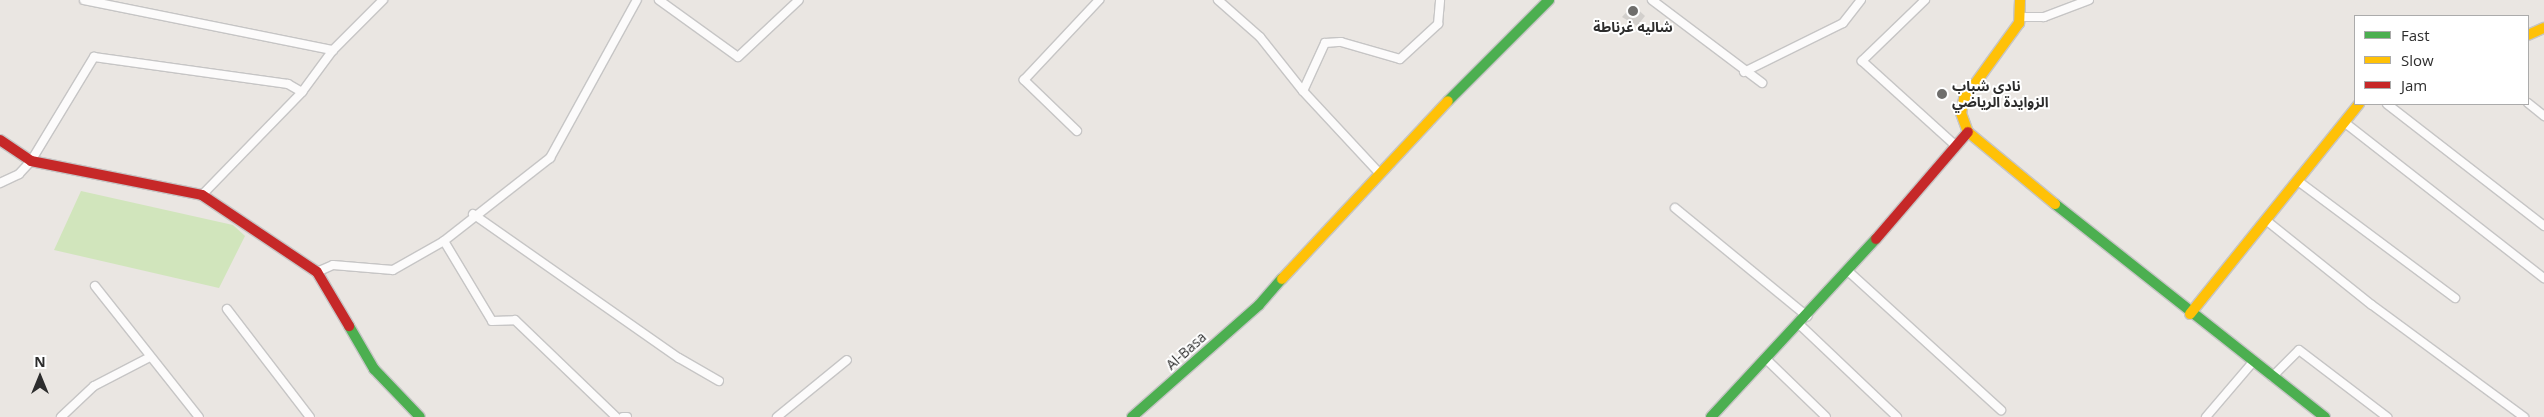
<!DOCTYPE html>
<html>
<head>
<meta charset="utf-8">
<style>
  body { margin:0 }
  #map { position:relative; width:2544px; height:417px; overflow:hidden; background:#eae6e2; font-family:"Open Sans","Noto Sans Arabic",sans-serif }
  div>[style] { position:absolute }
  .green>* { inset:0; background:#d1e5bc }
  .building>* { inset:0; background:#d2cfcc }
  .roads { filter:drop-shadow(1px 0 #c6c5c5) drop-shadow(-1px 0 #c6c5c5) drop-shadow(0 1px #c6c5c5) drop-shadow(0 -1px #c6c5c5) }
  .street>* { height:8px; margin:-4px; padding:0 4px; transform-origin:4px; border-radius:4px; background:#fcfbfb }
  .fast>* { height:10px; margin:-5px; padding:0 5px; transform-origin:5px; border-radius:5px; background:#4caf50 }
  .slow>* { height:10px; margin:-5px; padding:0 5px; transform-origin:5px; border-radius:5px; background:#ffc107 }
  .jam>* { height:10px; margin:-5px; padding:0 5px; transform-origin:5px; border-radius:5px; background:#c62828 }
  .dots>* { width:14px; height:14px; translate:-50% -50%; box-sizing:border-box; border:2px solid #fff; border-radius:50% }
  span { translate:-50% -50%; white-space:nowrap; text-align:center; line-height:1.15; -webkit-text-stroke:4px #fff; paint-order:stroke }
  .poi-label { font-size:14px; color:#2d2d2d; font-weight:700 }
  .left { translate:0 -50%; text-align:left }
  .street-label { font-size:14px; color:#2d2d2d }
  .legend { position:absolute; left:2354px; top:15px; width:175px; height:90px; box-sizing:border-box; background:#fff; border:1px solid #ababab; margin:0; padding:6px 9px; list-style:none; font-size:15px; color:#2d2d2d }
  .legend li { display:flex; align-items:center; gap:10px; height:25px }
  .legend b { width:25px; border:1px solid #ababab }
  .north { position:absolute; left:15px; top:352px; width:50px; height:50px; -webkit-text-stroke:4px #fff; paint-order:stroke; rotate:0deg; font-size:14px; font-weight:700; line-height:20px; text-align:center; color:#2d2d2d }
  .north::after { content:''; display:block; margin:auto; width:18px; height:22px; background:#2d2d2d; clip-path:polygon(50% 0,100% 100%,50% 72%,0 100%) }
</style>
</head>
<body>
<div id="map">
  <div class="green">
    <i style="clip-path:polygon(81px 191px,233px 225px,245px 236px,219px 288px,54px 250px)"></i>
  </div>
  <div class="building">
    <i style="clip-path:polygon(1633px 5px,1645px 16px,1637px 26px,1622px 17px)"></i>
  </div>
  <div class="roads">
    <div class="street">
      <i style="left:84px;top:0;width:254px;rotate:11.4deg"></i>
      <i style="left:659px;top:0;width:97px;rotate:35.8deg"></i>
      <i style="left:738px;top:57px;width:83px;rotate:-43.1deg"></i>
      <i style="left:1218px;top:0;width:56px;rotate:41.4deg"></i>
      <i style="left:1260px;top:37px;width:69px;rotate:51.5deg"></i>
      <i style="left:1303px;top:91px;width:113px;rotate:47.1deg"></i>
      <i style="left:1652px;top:0;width:138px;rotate:37deg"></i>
      <i style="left:1925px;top:0;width:88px;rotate:135.9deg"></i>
      <i style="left:1862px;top:61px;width:125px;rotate:42.1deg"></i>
      <i style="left:2021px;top:17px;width:23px"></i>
      <i style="left:2044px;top:17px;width:48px;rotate:-20.7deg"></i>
      <i style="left:1744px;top:72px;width:110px;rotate:-26.3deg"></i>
      <i style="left:1843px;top:23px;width:29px;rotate:-52deg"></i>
      <i style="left:1303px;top:91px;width:53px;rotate:-65.4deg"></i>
      <i style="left:1325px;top:43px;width:16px;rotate:-4deg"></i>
      <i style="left:1341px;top:42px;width:61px;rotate:16.1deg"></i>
      <i style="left:1400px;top:59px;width:52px;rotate:-42.6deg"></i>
      <i style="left:1438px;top:24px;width:24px;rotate:-85deg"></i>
      <i style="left:2528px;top:103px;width:21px;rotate:39deg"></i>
      <i style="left:2387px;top:104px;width:199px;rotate:37.8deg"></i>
      <i style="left:2344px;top:122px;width:254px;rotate:38deg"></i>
      <i style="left:1077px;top:131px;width:74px;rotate:-136.1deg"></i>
      <i style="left:1024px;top:80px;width:110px;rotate:-46.8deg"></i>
      <i style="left:2298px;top:181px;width:196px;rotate:36.7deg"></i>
      <i style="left:0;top:183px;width:21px;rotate:-25deg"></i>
      <i style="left:19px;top:174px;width:18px;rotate:-47deg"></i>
      <i style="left:31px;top:161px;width:122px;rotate:-58.8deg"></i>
      <i style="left:94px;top:57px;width:196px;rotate:7.9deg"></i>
      <i style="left:288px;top:84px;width:16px;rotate:30deg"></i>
      <i style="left:202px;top:195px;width:144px;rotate:-45.8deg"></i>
      <i style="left:302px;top:92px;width:52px;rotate:-53.6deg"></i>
      <i style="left:333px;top:50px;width:71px;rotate:-45deg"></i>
      <i style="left:1675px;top:208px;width:171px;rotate:39.3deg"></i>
      <i style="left:473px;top:214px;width:251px;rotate:35deg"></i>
      <i style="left:679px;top:358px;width:46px;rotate:29.9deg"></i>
      <i style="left:2267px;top:221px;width:134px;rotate:38.7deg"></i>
      <i style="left:2372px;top:305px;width:189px;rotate:36.4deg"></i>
      <i style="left:444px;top:241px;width:93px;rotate:59deg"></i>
      <i style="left:492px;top:321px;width:23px;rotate:-2deg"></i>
      <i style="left:515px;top:320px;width:140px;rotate:43.8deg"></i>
      <i style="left:1848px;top:271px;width:207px;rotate:42.3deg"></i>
      <i style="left:317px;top:272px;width:17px;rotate:-24deg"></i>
      <i style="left:333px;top:265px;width:60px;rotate:4.8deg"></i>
      <i style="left:393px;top:270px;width:59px;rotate:-29.6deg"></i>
      <i style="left:444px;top:241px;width:135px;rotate:-38.1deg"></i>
      <i style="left:550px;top:158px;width:180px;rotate:-61.2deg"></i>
      <i style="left:95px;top:286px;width:167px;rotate:51.6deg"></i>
      <i style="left:227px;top:309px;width:136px;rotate:52.5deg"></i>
      <i style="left:1799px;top:324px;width:135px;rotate:43.5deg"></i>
      <i style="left:1766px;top:359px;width:83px;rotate:44deg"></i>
      <i style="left:2272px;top:377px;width:38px;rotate:-45deg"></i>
      <i style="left:2299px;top:350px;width:111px;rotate:37.3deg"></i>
      <i style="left:61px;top:417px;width:45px;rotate:-43.2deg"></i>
      <i style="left:94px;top:386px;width:63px;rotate:-27.4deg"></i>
      <i style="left:623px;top:417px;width:4px"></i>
      <i style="left:777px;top:417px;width:90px;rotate:-39.2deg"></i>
      <i style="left:2206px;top:417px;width:72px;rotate:-49.5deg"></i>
    </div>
    <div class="fast">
      <i style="left:1448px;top:101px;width:143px;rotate:-45deg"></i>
      <i style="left:2055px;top:204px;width:344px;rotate:38.3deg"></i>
      <i style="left:349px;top:326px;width:50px;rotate:59.8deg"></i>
      <i style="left:374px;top:369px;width:66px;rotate:46.2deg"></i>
      <i style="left:1132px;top:417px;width:169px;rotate:-41.4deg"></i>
      <i style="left:1259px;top:305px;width:35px;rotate:-49deg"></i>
      <i style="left:1711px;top:417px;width:243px;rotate:-47.2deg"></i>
    </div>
    <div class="slow">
      <i style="left:2020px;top:0;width:23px;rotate:92deg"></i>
      <i style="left:2019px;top:23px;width:94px;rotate:125.9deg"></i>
      <i style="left:1964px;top:99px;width:14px;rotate:102deg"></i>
      <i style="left:1961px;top:113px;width:20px;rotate:70deg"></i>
      <i style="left:1968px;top:132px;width:113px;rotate:39.6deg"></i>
      <i style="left:2528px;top:35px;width:17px;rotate:-24deg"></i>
      <i style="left:1282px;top:279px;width:243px;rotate:-47deg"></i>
      <i style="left:2190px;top:314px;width:270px;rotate:-51.2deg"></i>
    </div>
    <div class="jam">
      <i style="left:0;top:140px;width:37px;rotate:34deg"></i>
      <i style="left:31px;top:161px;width:174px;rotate:11.2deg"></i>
      <i style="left:202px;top:195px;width:138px;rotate:33.8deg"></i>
      <i style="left:317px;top:272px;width:63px;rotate:59.3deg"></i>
      <i style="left:1876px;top:239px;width:141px;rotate:-49.3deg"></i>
    </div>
  </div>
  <div class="dots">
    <i style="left:1633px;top:11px;background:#6f6e6c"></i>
    <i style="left:1942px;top:94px;background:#6f6e6c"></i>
  </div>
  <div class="poi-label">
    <span style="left:1633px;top:27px">شاليه غرناطة</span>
    <span class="left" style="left:1952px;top:94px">نادي شباب<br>الزوايدة الرياضي</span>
  </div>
  <div class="street-label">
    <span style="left:1186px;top:351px;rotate:-42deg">Al-Basa</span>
  </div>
  <ul class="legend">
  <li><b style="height:6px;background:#4caf50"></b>Fast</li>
  <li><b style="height:6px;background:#ffc107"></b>Slow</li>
  <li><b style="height:6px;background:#c62828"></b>Jam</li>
  </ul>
  <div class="north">N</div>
</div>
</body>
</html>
